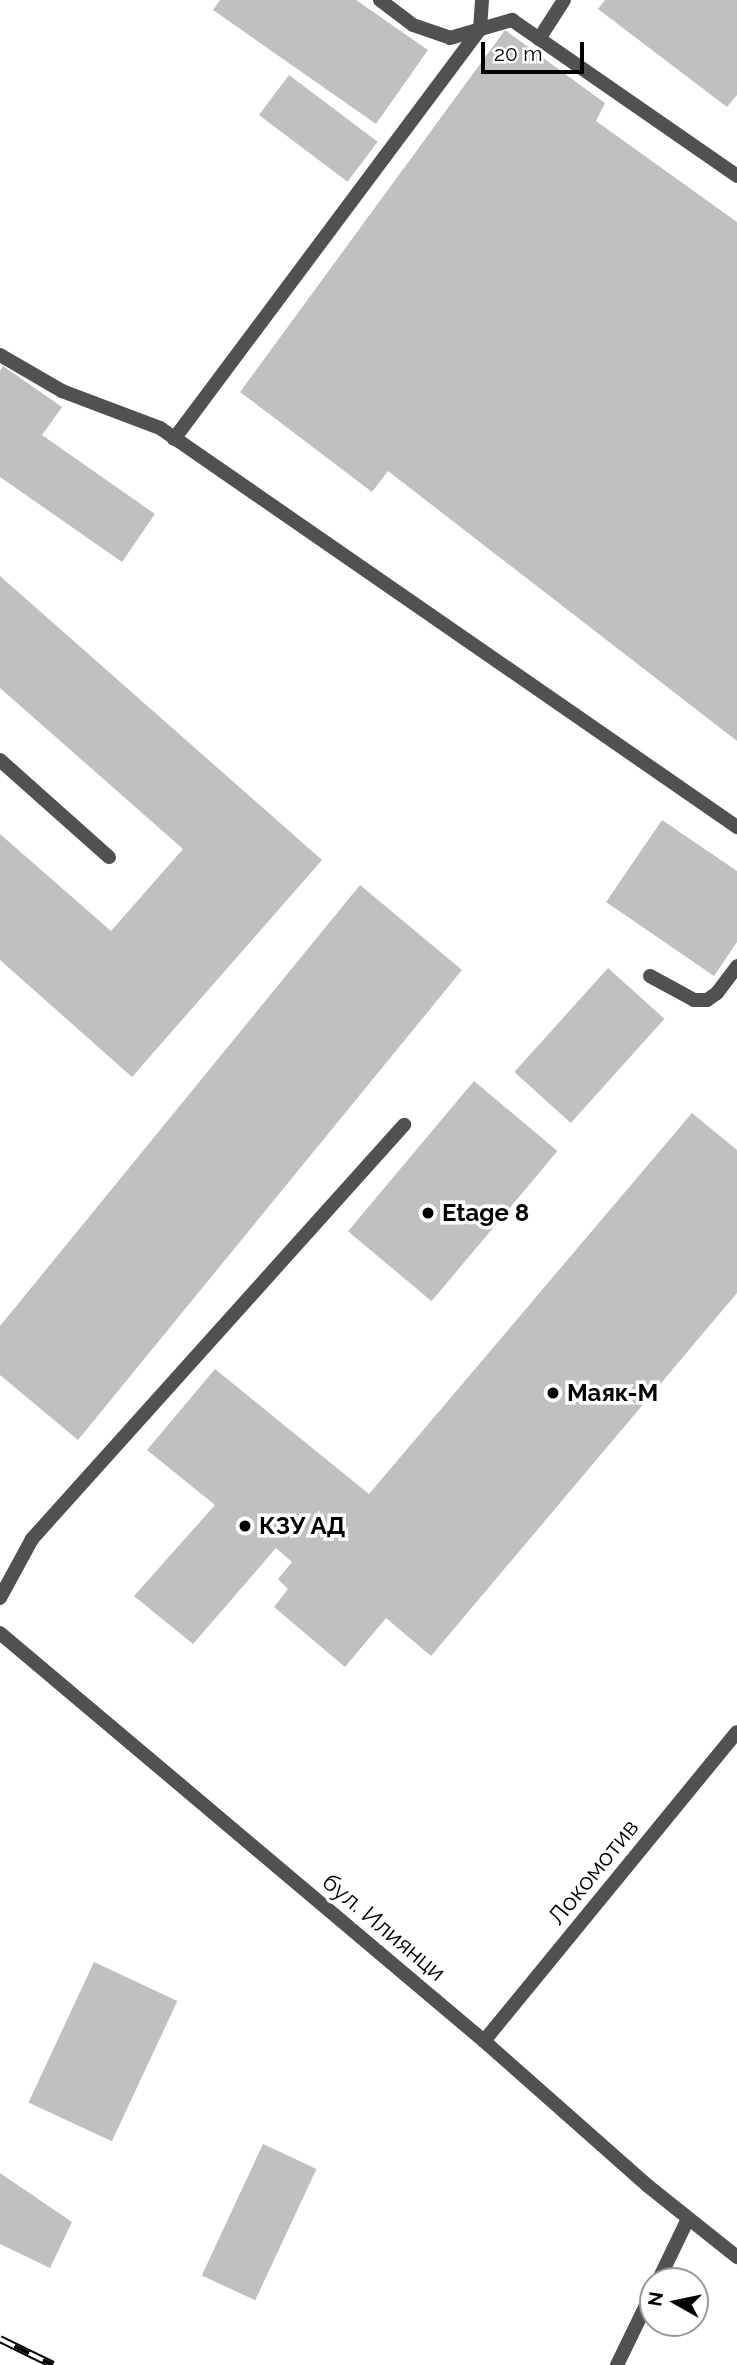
<!DOCTYPE html>
<html>
<head>
<meta charset="utf-8">
<style>
  body { margin:0 }
  #map { position:relative; width:737px; height:2365px; overflow:hidden; background:#fff; font-family:Raleway,sans-serif }
  div>[style] { position:absolute }
  .building>* { inset:0; background:#c0c0c0; transform-origin:0 0 }
  .service>* { height:14px; margin:-7px; padding:0 7px; transform-origin:7px; border-radius:7px; background:#515151 }
  .minor>* { height:14px; margin:-7px; padding:0 7px; transform-origin:7px; border-radius:7px; background:#515151 }
  .tertiary>* { height:14px; margin:-7px; padding:0 7px; transform-origin:7px; border-radius:7px; background:#515151 }
  .rail>* { height:8px; margin-top:-4px; transform-origin:0; background:repeating-linear-gradient(90deg,#fff 0 16px,#000 0 32px); box-sizing:border-box; border-block:2px solid #000 }
  .dots>* { width:19px; height:19px; translate:-50% -50%; box-sizing:border-box; border:4px solid #fff; border-radius:50% }
  span { translate:-50% -50%; white-space:nowrap; text-align:center; line-height:1.15; -webkit-text-stroke:7px #fff; paint-order:stroke }
  .poi-label { font-size:24px; color:#000; font-weight:700 }
  .left { translate:0 -50%; text-align:left }
  .street-label { font-size:24px; color:#000 }
  .north { position:absolute; left:639px; top:2267px; width:70px; height:70px; box-sizing:border-box; background:#fff; border:2px solid #999; border-radius:50%; rotate:279deg; font-size:19px; font-weight:700; line-height:28px; text-align:center; color:#000 }
  .north::after { content:''; display:block; margin:auto; width:24px; height:32px; background:#000; clip-path:polygon(50% 0,100% 100%,50% 72%,0 100%) }
  .scale { position:absolute; left:481px; top:42px; width:103px; height:32px; box-sizing:border-box; border:4px solid #000; border-top:0; padding-left:9px; font-size:21px; line-height:24px; white-space:nowrap; color:#000; -webkit-text-stroke:5px #fff; paint-order:stroke }
</style>
</head>
<body>
<div id="map">
  <div class="building">
    <i style="clip-path:polygon(220px 0,356px 0,428px 50px,376px 124px,213px 10px)"></i>
    <i style="clip-path:polygon(605px 0,737px 0,737px 95px,727px 107px,598px 9px)"></i>
    <i style="clip-path:polygon(505px 30px,605px 103px,596px 121px,737px 222px,737px 741px,388px 471px,372px 492px,240px 392px)"></i>
    <i style="left:289px;top:75px;width:111px;height:50px;rotate:37deg"></i>
    <i style="clip-path:polygon(3px 366px,62px 407px,42px 435px,155px 514px,122px 562px,0 477px,0 371px)"></i>
    <i style="clip-path:polygon(0 576px,322px 860px,132px 1077px,0 960px,0 834px,111px 931px,183px 849px,0 688px)"></i>
    <i style="clip-path:polygon(662px 820px,737px 871px,737px 942px,714px 976px,606px 902px)"></i>
    <i style="clip-path:polygon(360px 885px,462px 970px,78px 1440px,0 1375px,0 1326px)"></i>
    <i style="left:608px;top:968px;width:76px;height:140px;rotate:42deg"></i>
    <i style="left:474px;top:1081px;width:109px;height:196px;rotate:40deg"></i>
    <i style="clip-path:polygon(692px 1113px,737px 1150px,737px 1293px,431px 1656px,386px 1618px,345px 1667px,274px 1607px,288px 1589px,278px 1579px,292px 1562px,276px 1548px,193px 1644px,134px 1596px,215px 1505px,147px 1450px,215px 1369px,369px 1494px)"></i>
    <i style="left:94px;top:1962px;width:92px;height:155px;rotate:25deg"></i>
    <i style="left:263px;top:2144px;width:59px;height:145px;rotate:25deg"></i>
    <i style="clip-path:polygon(0 2173px,72px 2222px,50px 2268px,0 2244px)"></i>
  </div>
  <div class="service">
    <i style="left:380px;top:0;width:41px;rotate:37.1deg"></i>
    <i style="left:413px;top:25px;width:39px;rotate:19deg"></i>
    <i style="left:450px;top:38px;width:65px;rotate:-16.2deg"></i>
    <i style="left:512px;top:20px;width:274px;rotate:34.7deg"></i>
    <i style="left:539px;top:39px;width:46px;rotate:-57.3deg"></i>
    <i style="left:0;top:355px;width:72px;rotate:30.1deg"></i>
    <i style="left:62px;top:391px;width:105px;rotate:20.7deg"></i>
    <i style="left:160px;top:428px;width:702px;rotate:34.66deg"></i>
    <i style="left:174px;top:439px;width:512px;rotate:-53.26deg"></i>
    <i style="left:480px;top:29px;width:29px;rotate:-86deg"></i>
    <i style="left:0;top:760px;width:146px;rotate:41.7deg"></i>
    <i style="left:650px;top:976px;width:50px;rotate:28.6deg"></i>
    <i style="left:694px;top:1000px;width:13px"></i>
    <i style="left:707px;top:1000px;width:12px;rotate:-35deg"></i>
    <i style="left:717px;top:993px;width:34px;rotate:-53deg"></i>
    <i style="left:0;top:1598px;width:67px;rotate:-61.5deg"></i>
    <i style="left:32px;top:1539px;width:557px;rotate:-48.06deg"></i>
  </div>
  <div class="minor">
    <i style="left:484px;top:2041px;width:399px;rotate:-50.7deg"></i>
    <i style="left:658px;top:2281px;width:69px;rotate:-64.2deg"></i>
    <i style="left:617px;top:2365px;width:82px;rotate:-64.1deg"></i>
  </div>
  <div class="tertiary">
    <i style="left:0;top:1633px;width:633px;rotate:40.13deg"></i>
    <i style="left:484px;top:2041px;width:219px;rotate:41.5deg"></i>
    <i style="left:648px;top:2186px;width:114px;rotate:38.6deg"></i>
  </div>
  <div class="rail">
    <i style="left:0;top:2339px;width:59px;rotate:26.1deg"></i>
  </div>
  <div class="dots">
    <i style="left:428px;top:1213px;background:#000"></i>
    <i style="left:553px;top:1393px;background:#000"></i>
    <i style="left:245px;top:1526px;background:#000"></i>
  </div>
  <div class="poi-label">
    <span class="left" style="left:442px;top:1213px">Etage 8</span>
    <span class="left" style="left:567px;top:1393px">Маяк-М</span>
    <span class="left" style="left:259px;top:1526px">КЗУ АД</span>
  </div>
  <div class="street-label">
    <span style="left:593px;top:1872px;rotate:-51deg">Локомотив</span>
    <span style="left:384px;top:1927px;rotate:40deg">бул. Илиянци</span>
  </div>
  <div class="north">N</div>
  <div class="scale">20 m</div>
</div>
</body>
</html>
